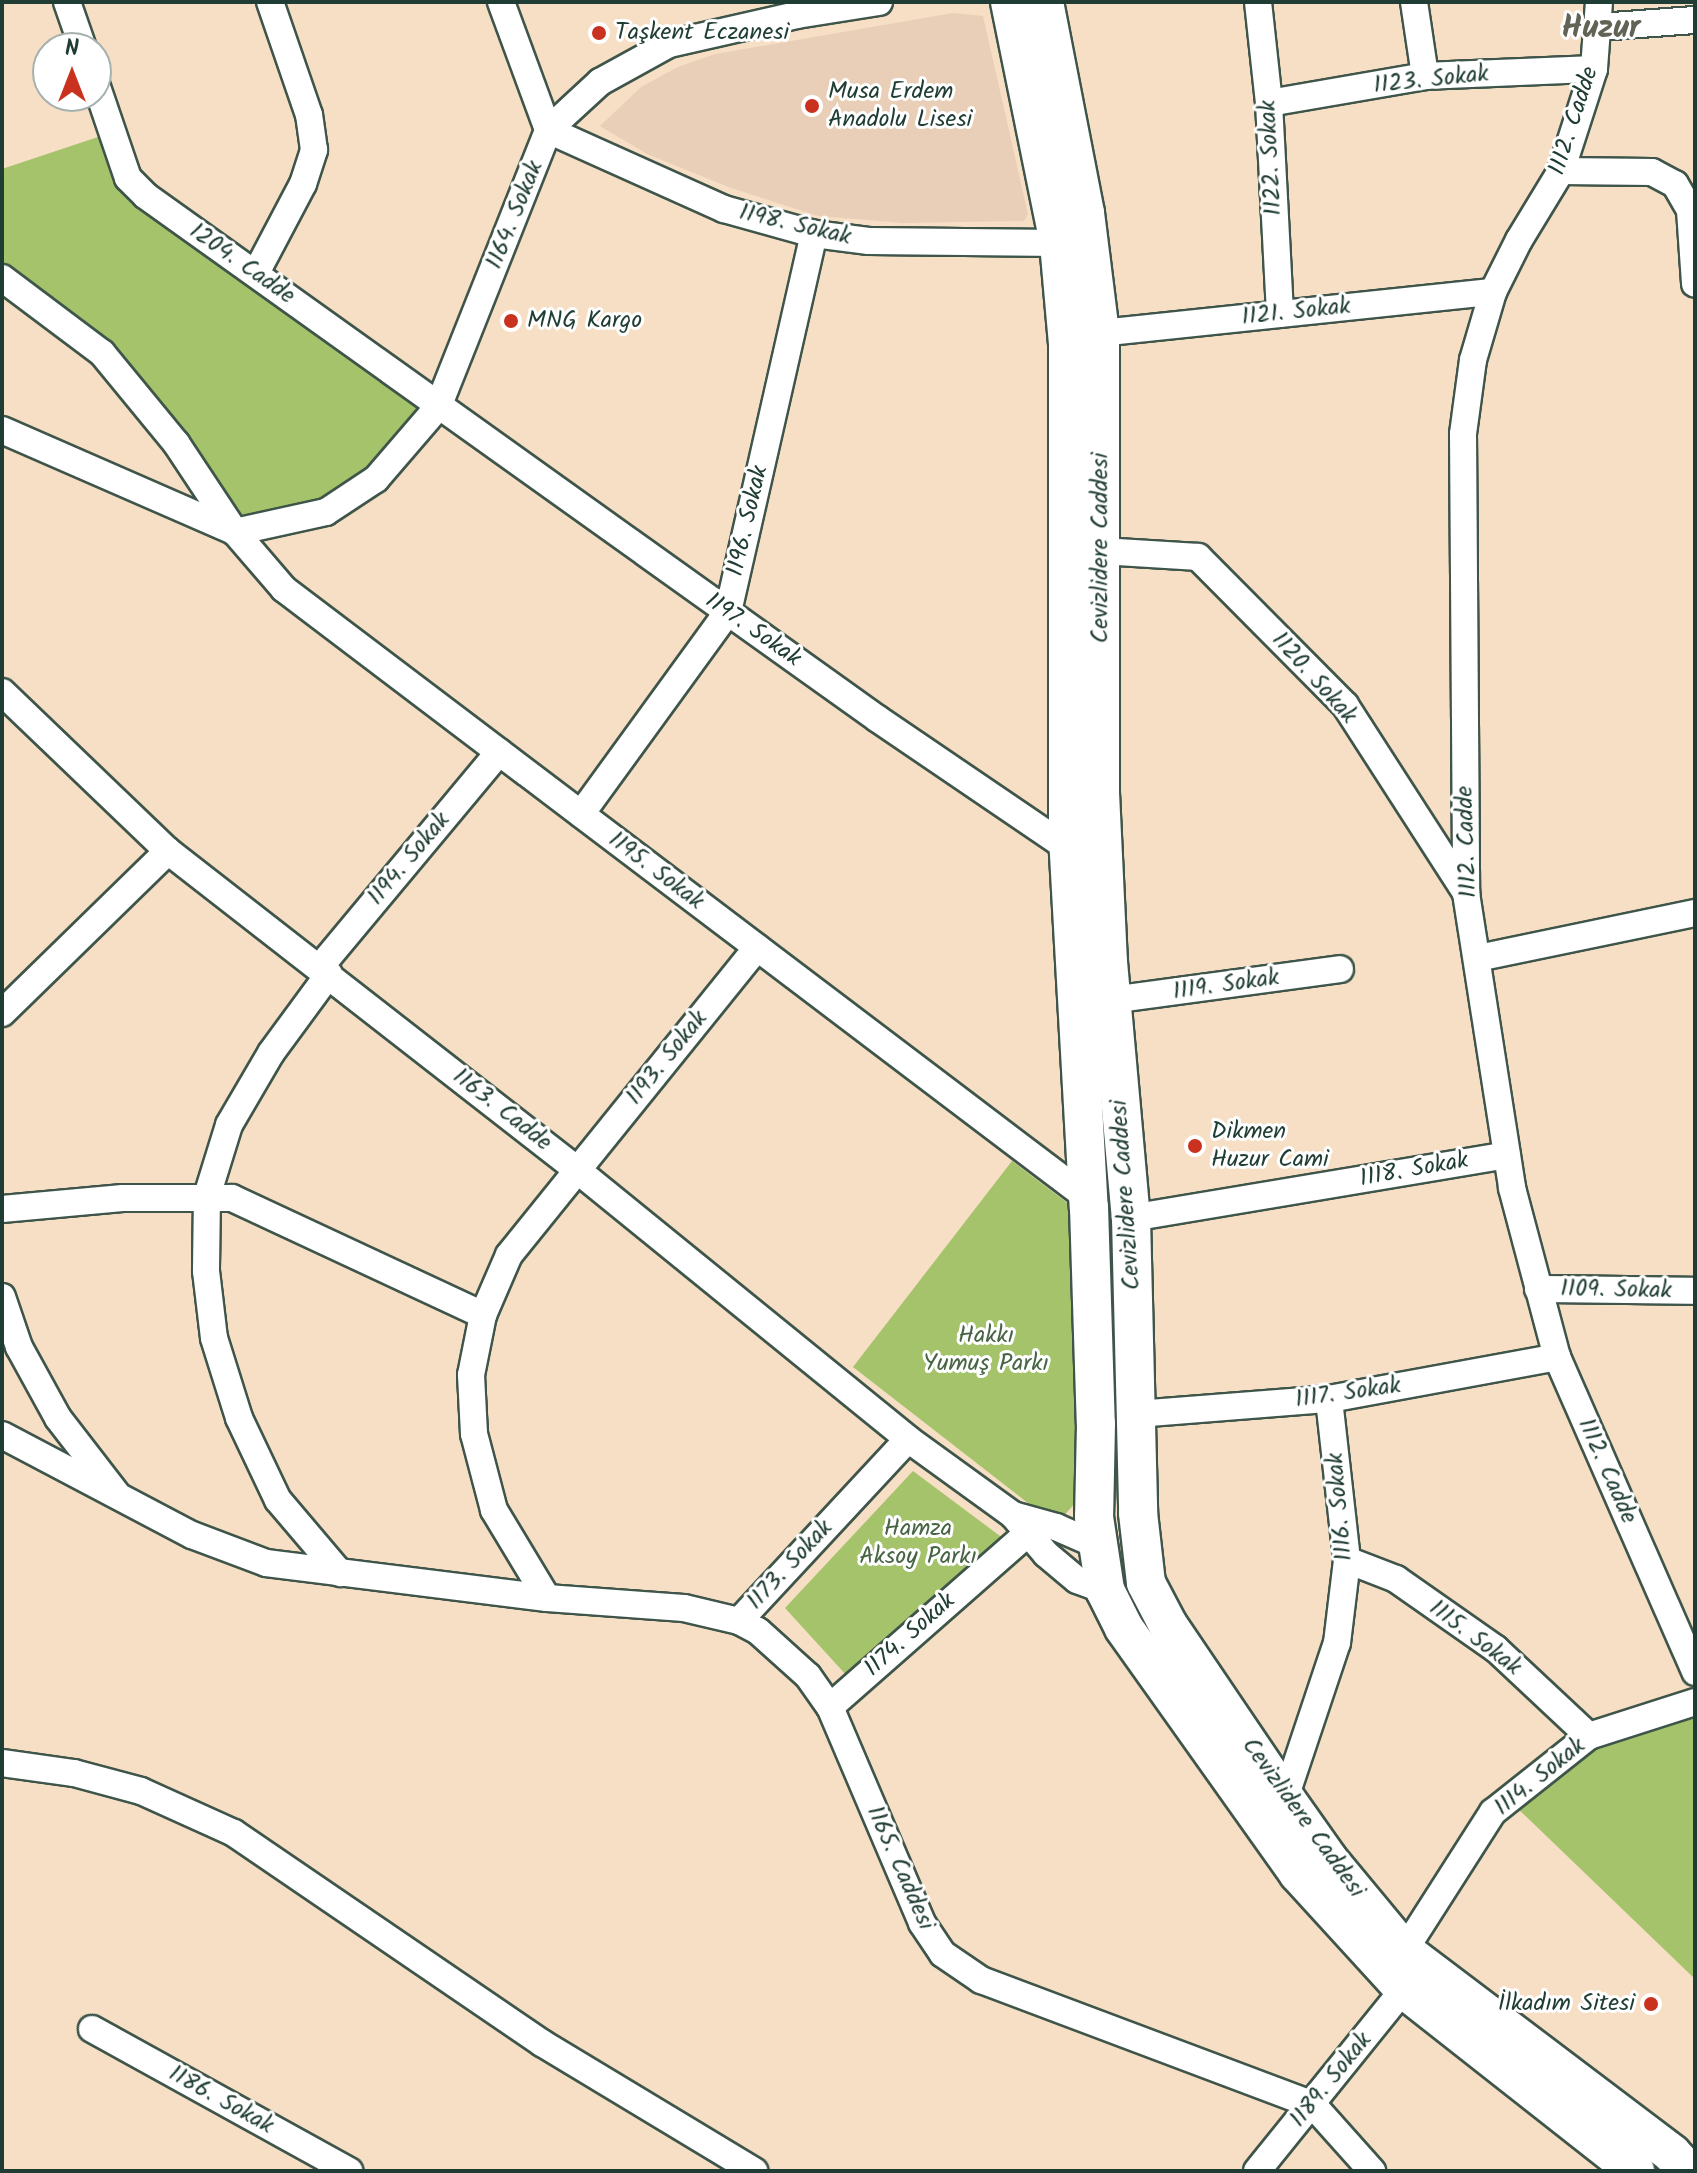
<!DOCTYPE html>
<html>
<head>
<meta charset="utf-8">
<style>
  body { margin:0 }
  #map { position:relative; width:1697px; height:2173px; overflow:hidden; background:#f6dfc5; font-family:Kalam,sans-serif }
  div>[style] { position:absolute }
  .built>* { inset:0; background:#e9cfb7 }
  .green>* { inset:0; background:#a4c36a }
  .roads { filter:drop-shadow(2px 0 #3f554a) drop-shadow(-2px 0 #3f554a) drop-shadow(0 2px #3f554a) drop-shadow(0 -2px #3f554a) }
  .street>* { height:26px; margin:-13px; padding:0 13px; transform-origin:13px; border-radius:13px; background:#fff }
  .secondary>* { height:38px; margin:-19px; padding:0 19px; transform-origin:19px; border-radius:19px; background:#fff }
  .dots>* { width:22px; height:22px; translate:-50% -50%; box-sizing:border-box; border:4px solid #fff; border-radius:50% }
  span { translate:-50% -50%; white-space:nowrap; text-align:center; line-height:1.15; -webkit-text-stroke:6px #fff; paint-order:stroke }
  .poi-label { font-size:24px; color:#1f3d34 }
  .left { translate:0 -50%; text-align:left }
  .right { translate:-100% -50%; text-align:right }
  .street-label { font-size:24px; color:#1f3d34 }
  .park-label { font-size:24px; color:#476544 }
  .district-label { font-size:32px; color:#616355; font-weight:700 }
  .frame { position:absolute; inset:0; border:4px solid #1f3d34; pointer-events:none }
  .north { position:absolute; left:32px; top:32px; width:80px; height:80px; box-sizing:border-box; background:#fff; border:2px solid #a5b1ae; border-radius:50%; rotate:0deg; font-size:22px; font-weight:700; line-height:32px; text-align:center; color:#1f3d34 }
  .north::after { content:''; display:block; margin:auto; width:28px; height:36px; background:#c8321e; clip-path:polygon(50% 0,100% 100%,50% 72%,0 100%) }
</style>
</head>
<body>
<div id="map">
  <div class="built">
    <i style="clip-path:polygon(953px 13px,983px 16px,1028px 214px,1024px 221px,903px 223px,818px 216px,731px 188px,647px 154px,600px 126px,641px 87px,678px 67px,715px 54px)"></i>
  </div>
  <div class="green">
    <i style="clip-path:polygon(113px 132px,128px 178px,438px 407px,326px 512px,235px 532px,102px 353px,2px 278px,2px 169px)"></i>
    <i style="clip-path:polygon(1012px 1161px,1074px 1208px,1084px 1493px,1061px 1519px,1042px 1514px,853px 1367px)"></i>
    <i style="clip-path:polygon(913px 1471px,1004px 1539px,848px 1677px,785px 1608px)"></i>
    <i style="clip-path:polygon(1695px 1711px,1695px 1979px,1514px 1805px,1595px 1744px)"></i>
  </div>
  <div class="roads">
    <div class="street">
      <i style="left:67px;top:2px;width:49px;rotate:70.8deg"></i>
      <i style="left:501px;top:2px;width:136px;rotate:69.8deg"></i>
      <i style="left:548px;top:130px;width:193px;rotate:24.2deg"></i>
      <i style="left:724px;top:209px;width:93px;rotate:15.5deg"></i>
      <i style="left:814px;top:234px;width:55px;rotate:7.3deg"></i>
      <i style="left:869px;top:241px;width:190px;rotate:0.6deg"></i>
      <i style="left:1258px;top:2px;width:102px;rotate:83.8deg"></i>
      <i style="left:1269px;top:103px;width:211px;rotate:87deg"></i>
      <i style="left:1414px;top:2px;width:75px;rotate:81.5deg"></i>
      <i style="left:1599px;top:2px;width:67px;rotate:94.3deg"></i>
      <i style="left:1594px;top:69px;width:107px;rotate:107.9deg"></i>
      <i style="left:1561px;top:171px;width:81px;rotate:121.3deg"></i>
      <i style="left:1519px;top:240px;width:58px;rotate:116.6deg"></i>
      <i style="left:1493px;top:292px;width:71px;rotate:106.4deg"></i>
      <i style="left:1473px;top:360px;width:75px;rotate:97.7deg"></i>
      <i style="left:1463px;top:434px;width:459px;rotate:89.6deg"></i>
      <i style="left:1466px;top:893px;width:299px;rotate:81.1deg"></i>
      <i style="left:1512px;top:1188px;width:175px;rotate:75.1deg"></i>
      <i style="left:1557px;top:1357px;width:344px;rotate:66.3deg"></i>
      <i style="left:1599px;top:27px;width:96px;rotate:-4.2deg"></i>
      <i style="left:96px;top:84px;width:99px;rotate:71.2deg"></i>
      <i style="left:128px;top:178px;width:25px;rotate:45deg"></i>
      <i style="left:146px;top:196px;width:900px;rotate:35.55deg"></i>
      <i style="left:878px;top:719px;width:231px;rotate:34.2deg"></i>
      <i style="left:1269px;top:103px;width:158px;rotate:-9.8deg"></i>
      <i style="left:1425px;top:76px;width:169px;rotate:-2.4deg"></i>
      <i style="left:1561px;top:171px;width:91px;rotate:0.6deg"></i>
      <i style="left:1652px;top:172px;width:26px;rotate:28deg"></i>
      <i style="left:1675px;top:184px;width:30px;rotate:60deg"></i>
      <i style="left:1690px;top:210px;width:74px;rotate:86.1deg"></i>
      <i style="left:256px;top:273px;width:101px;rotate:-62.2deg"></i>
      <i style="left:303px;top:184px;width:36px;rotate:-72deg"></i>
      <i style="left:314px;top:150px;width:35px;rotate:-98deg"></i>
      <i style="left:309px;top:115px;width:120px;rotate:-109deg"></i>
      <i style="left:2px;top:278px;width:125px;rotate:36.9deg"></i>
      <i style="left:102px;top:353px;width:117px;rotate:50.6deg"></i>
      <i style="left:176px;top:443px;width:107px;rotate:56.5deg"></i>
      <i style="left:235px;top:532px;width:75px;rotate:49.3deg"></i>
      <i style="left:284px;top:589px;width:1010px;rotate:37.15deg"></i>
      <i style="left:1100px;top:333px;width:395px;rotate:-6deg"></i>
      <i style="left:2px;top:430px;width:254px;rotate:23.6deg"></i>
      <i style="left:235px;top:532px;width:93px;rotate:-12.4deg"></i>
      <i style="left:326px;top:512px;width:60px;rotate:-33.4deg"></i>
      <i style="left:376px;top:479px;width:95px;rotate:-49.3deg"></i>
      <i style="left:438px;top:407px;width:298px;rotate:-68.3deg"></i>
      <i style="left:548px;top:130px;width:71px;rotate:-42.7deg"></i>
      <i style="left:600px;top:82px;width:79px;rotate:-28.8deg"></i>
      <i style="left:669px;top:44px;width:131px;rotate:-12.8deg"></i>
      <i style="left:797px;top:15px;width:83px;rotate:-9deg"></i>
      <i style="left:1102px;top:551px;width:96px;rotate:3.6deg"></i>
      <i style="left:1198px;top:557px;width:209px;rotate:45.2deg"></i>
      <i style="left:1345px;top:705px;width:224px;rotate:57.2deg"></i>
      <i style="left:2px;top:692px;width:230px;rotate:43.8deg"></i>
      <i style="left:168px;top:851px;width:517px;rotate:37.93deg"></i>
      <i style="left:576px;top:1169px;width:428px;rotate:39.1deg"></i>
      <i style="left:908px;top:1439px;width:130px;rotate:35.9deg"></i>
      <i style="left:1013px;top:1515px;width:51px;rotate:49.8deg"></i>
      <i style="left:1046px;top:1554px;width:40px;rotate:40deg"></i>
      <i style="left:1077px;top:1580px;width:30px;rotate:20deg"></i>
      <i style="left:581px;top:814px;width:250px;rotate:-54deg"></i>
      <i style="left:728px;top:612px;width:388px;rotate:-77.2deg"></i>
      <i style="left:1478px;top:958px;width:222px;rotate:-11.7deg"></i>
      <i style="left:320px;top:967px;width:280px;rotate:-50.2deg"></i>
      <i style="left:329px;top:974px;width:98px;rotate:126.3deg"></i>
      <i style="left:271px;top:1053px;width:83px;rotate:120.3deg"></i>
      <i style="left:229px;top:1125px;width:74px;rotate:107.2deg"></i>
      <i style="left:207px;top:1196px;width:75px;rotate:90.8deg"></i>
      <i style="left:206px;top:1271px;width:67px;rotate:83.2deg"></i>
      <i style="left:214px;top:1338px;width:84px;rotate:72.6deg"></i>
      <i style="left:239px;top:1418px;width:91px;rotate:64.6deg"></i>
      <i style="left:278px;top:1500px;width:96px;rotate:49.7deg"></i>
      <i style="left:1112px;top:1000px;width:230px;rotate:-7.7deg"></i>
      <i style="left:2px;top:1013px;width:232px;rotate:-44.3deg"></i>
      <i style="left:2px;top:1209px;width:121px;rotate:-5.2deg"></i>
      <i style="left:123px;top:1198px;width:109px"></i>
      <i style="left:232px;top:1198px;width:277px;rotate:25deg"></i>
      <i style="left:1131px;top:1218px;width:381px;rotate:-9.5deg"></i>
      <i style="left:1538px;top:1289px;width:157px;rotate:0.7deg"></i>
      <i style="left:2px;top:1297px;width:53px;rotate:71.2deg"></i>
      <i style="left:19px;top:1347px;width:81px;rotate:61.2deg"></i>
      <i style="left:58px;top:1418px;width:95px;rotate:52.3deg"></i>
      <i style="left:1137px;top:1414px;width:193px;rotate:-4.5deg"></i>
      <i style="left:1329px;top:1399px;width:232px;rotate:-10.4deg"></i>
      <i style="left:2px;top:1435px;width:215px;rotate:27.8deg"></i>
      <i style="left:192px;top:1535px;width:79px;rotate:20.7deg"></i>
      <i style="left:266px;top:1563px;width:283px;rotate:7.1deg"></i>
      <i style="left:547px;top:1598px;width:137px;rotate:4.2deg"></i>
      <i style="left:684px;top:1608px;width:57px;rotate:13.3deg"></i>
      <i style="left:739px;top:1621px;width:21px;rotate:28deg"></i>
      <i style="left:758px;top:1631px;width:67px;rotate:42deg"></i>
      <i style="left:808px;top:1676px;width:38px;rotate:55deg"></i>
      <i style="left:830px;top:1707px;width:235px;rotate:66.9deg"></i>
      <i style="left:922px;top:1923px;width:37px;rotate:56deg"></i>
      <i style="left:943px;top:1954px;width:46px;rotate:34.4deg"></i>
      <i style="left:981px;top:1980px;width:355px;rotate:20.6deg"></i>
      <i style="left:1313px;top:2105px;width:89px;rotate:48.2deg"></i>
      <i style="left:1013px;top:1515px;width:45px;rotate:15.6deg"></i>
      <i style="left:1056px;top:1527px;width:45px;rotate:23.7deg"></i>
      <i style="left:1347px;top:1560px;width:53px;rotate:21.2deg"></i>
      <i style="left:1396px;top:1579px;width:122px;rotate:35deg"></i>
      <i style="left:1496px;top:1649px;width:127px;rotate:43.1deg"></i>
      <i style="left:547px;top:1598px;width:103px;rotate:-121.1deg"></i>
      <i style="left:494px;top:1510px;width:79px;rotate:-104.7deg"></i>
      <i style="left:474px;top:1434px;width:59px;rotate:-92.9deg"></i>
      <i style="left:471px;top:1375px;width:61px;rotate:-78.7deg"></i>
      <i style="left:483px;top:1315px;width:65px;rotate:-66.6deg"></i>
      <i style="left:509px;top:1255px;width:395px;rotate:-51.1deg"></i>
      <i style="left:739px;top:1621px;width:248px;rotate:-47.1deg"></i>
      <i style="left:830px;top:1707px;width:262px;rotate:-41.3deg"></i>
      <i style="left:2px;top:1763px;width:73px;rotate:7.9deg"></i>
      <i style="left:74px;top:1773px;width:69px;rotate:15deg"></i>
      <i style="left:141px;top:1791px;width:102px;rotate:24.3deg"></i>
      <i style="left:234px;top:1833px;width:373px;rotate:34.3deg"></i>
      <i style="left:542px;top:2043px;width:248px;rotate:31.1deg"></i>
      <i style="left:1285px;top:1798px;width:163px;rotate:-71.5deg"></i>
      <i style="left:1337px;top:1643px;width:84px;rotate:-83.1deg"></i>
      <i style="left:1347px;top:1560px;width:162px;rotate:-96.4deg"></i>
      <i style="left:1404px;top:1951px;width:165px;rotate:-57.4deg"></i>
      <i style="left:1493px;top:1812px;width:122px;rotate:-38.4deg"></i>
      <i style="left:1589px;top:1736px;width:111px;rotate:-17.8deg"></i>
      <i style="left:92px;top:2029px;width:294px;rotate:28.9deg"></i>
      <i style="left:1257px;top:2171px;width:234px;rotate:-51.1deg"></i>
    </div>
    <div class="secondary">
      <i style="left:1010px;top:2px;width:246px;rotate:78.5deg"></i>
      <i style="left:1059px;top:243px;width:100px;rotate:84.9deg"></i>
      <i style="left:1068px;top:343px;width:494px;rotate:90deg"></i>
      <i style="left:1068px;top:837px;width:371px;rotate:86.8deg"></i>
      <i style="left:1089px;top:1207px;width:217px;rotate:88.2deg"></i>
      <i style="left:1096px;top:1424px;width:93px;rotate:91.2deg"></i>
      <i style="left:1094px;top:1517px;width:74px;rotate:81.4deg"></i>
      <i style="left:1105px;top:1590px;width:42px;rotate:63.4deg"></i>
      <i style="left:1124px;top:1628px;width:301px;rotate:54.6deg"></i>
      <i style="left:1298px;top:1873px;width:157px;rotate:47.6deg"></i>
      <i style="left:1404px;top:1989px;width:294px;rotate:38.2deg"></i>
      <i style="left:1044px;top:2px;width:215px;rotate:79deg"></i>
      <i style="left:1085px;top:213px;width:121px;rotate:82.9deg"></i>
      <i style="left:1100px;top:333px;width:460px;rotate:90deg"></i>
      <i style="left:1100px;top:793px;width:169px;rotate:87.3deg"></i>
      <i style="left:1108px;top:962px;width:257px;rotate:84.9deg"></i>
      <i style="left:1131px;top:1218px;width:295px;rotate:88.6deg"></i>
      <i style="left:1138px;top:1513px;width:70px;rotate:83.5deg"></i>
      <i style="left:1146px;top:1583px;width:47px;rotate:62.4deg"></i>
      <i style="left:1168px;top:1625px;width:209px;rotate:55.9deg"></i>
      <i style="left:1285px;top:1798px;width:75px;rotate:54.8deg"></i>
      <i style="left:1328px;top:1859px;width:119px;rotate:50.4deg"></i>
      <i style="left:1404px;top:1951px;width:336px;rotate:37.1deg"></i>
      <i style="left:1672px;top:2154px;width:23px;rotate:47deg"></i>
    </div>
  </div>
  <div class="dots">
    <i style="left:599px;top:33px;background:#c8321e"></i>
    <i style="left:812px;top:106px;background:#c8321e"></i>
    <i style="left:511px;top:321px;background:#c8321e"></i>
    <i style="left:1195px;top:1146px;background:#c8321e"></i>
    <i style="left:1651px;top:2004px;background:#c8321e"></i>
  </div>
  <div class="poi-label">
    <span class="left" style="left:615px;top:33px">Taşkent Eczanesi</span>
    <span class="left" style="left:828px;top:106px">Musa Erdem<br>Anadolu Lisesi</span>
    <span class="left" style="left:527px;top:321px">MNG Kargo</span>
    <span class="left" style="left:1211px;top:1146px">Dikmen<br>Huzur Cami</span>
    <span class="right" style="left:1635px;top:2004px">İlkadım Sitesi</span>
  </div>
  <div class="street-label">
    <span style="left:1431px;top:80px;rotate:-6deg">1123. Sokak</span>
    <span style="left:1574px;top:121px;rotate:-72deg">1112. Cadde</span>
    <span style="left:1271px;top:158px;rotate:-93deg">1122. Sokak</span>
    <span style="left:515px;top:215px;rotate:-68deg">1164. Sokak</span>
    <span style="left:795px;top:225px;rotate:13deg">1198. Sokak</span>
    <span style="left:242px;top:264px;rotate:35deg">1204. Cadde</span>
    <span style="left:1296px;top:312px;rotate:-6deg">1121. Sokak</span>
    <span style="left:748px;top:521px;rotate:-77deg">1196. Sokak</span>
    <span style="left:1101px;top:548px;rotate:-90deg">Cevizlidere Caddesi</span>
    <span style="left:753px;top:630px;rotate:35deg">1197. Sokak</span>
    <span style="left:1314px;top:678px;rotate:48deg">1120. Sokak</span>
    <span style="left:1467px;top:842px;rotate:-92deg">1112. Cadde</span>
    <span style="left:409px;top:859px;rotate:-50deg">1194. Sokak</span>
    <span style="left:656px;top:871px;rotate:37deg">1195. Sokak</span>
    <span style="left:1226px;top:985px;rotate:-8deg">1119. Sokak</span>
    <span style="left:667px;top:1058px;rotate:-51deg">1193. Sokak</span>
    <span style="left:502px;top:1110px;rotate:38deg">1163. Cadde</span>
    <span style="left:1414px;top:1170px;rotate:-10deg">1118. Sokak</span>
    <span style="left:1126px;top:1195px;rotate:-94deg">Cevizlidere Caddesi</span>
    <span style="left:1616px;top:1290px;rotate:1deg">1109. Sokak</span>
    <span style="left:1348px;top:1393px;rotate:-8deg">1117. Sokak</span>
    <span style="left:1607px;top:1471px;rotate:66deg">1112. Cadde</span>
    <span style="left:1340px;top:1507px;rotate:-95deg">1116. Sokak</span>
    <span style="left:790px;top:1565px;rotate:-47deg">1173. Sokak</span>
    <span style="left:910px;top:1635px;rotate:-42deg">1174. Sokak</span>
    <span style="left:1475px;top:1638px;rotate:37deg">1115. Sokak</span>
    <span style="left:1540px;top:1777px;rotate:-39deg">1114. Sokak</span>
    <span style="left:1303px;top:1818px;rotate:54deg">Cevizlidere Caddesi</span>
    <span style="left:900px;top:1868px;rotate:66deg">1165. Caddesi</span>
    <span style="left:1331px;top:2080px;rotate:-51deg">1189. Sokak</span>
    <span style="left:221px;top:2100px;rotate:29deg">1186. Sokak</span>
  </div>
  <div class="park-label">
    <span style="left:986px;top:1350px">Hakkı<br>Yumuş Parkı</span>
    <span style="left:918px;top:1543px">Hamza<br>Aksoy Parkı</span>
  </div>
  <div class="district-label">
    <span style="left:1601px;top:29px">Huzur</span>
  </div>
  <div class="frame"></div>
  <div class="north">N</div>
</div>
</body>
</html>
